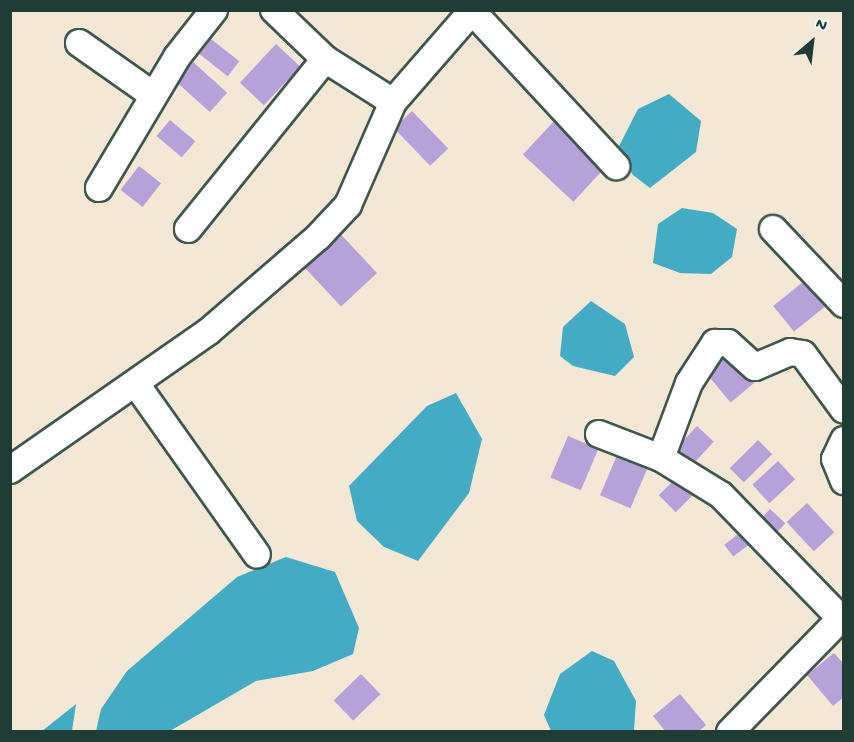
<!DOCTYPE html>
<html>
<head>
<meta charset="utf-8">
<style>
  body { margin:0 }
  #map { position:relative; width:854px; height:742px; overflow:hidden; background:#f3e8d6; font-family:"Gochi Hand",sans-serif }
  div>[style] { position:absolute }
  .water>* { inset:0; background:#44abc4 }
  .building>* { inset:0; background:#b6a1d9; transform-origin:0 0 }
  .roads { filter:drop-shadow(2px 0 #3f574c) drop-shadow(-2px 0 #3f574c) drop-shadow(0 2px #3f574c) drop-shadow(0 -2px #3f574c) }
  .street>* { height:26px; margin:-13px; padding:0 13px; transform-origin:13px; border-radius:13px; background:#fff }
  span { translate:-50% -50%; white-space:nowrap; text-align:center; line-height:1.15; -webkit-text-stroke:5px #f6f6f2; paint-order:stroke }
  .frame { position:absolute; inset:0; border:12px solid #1f3d34; pointer-events:none }
  .north { position:absolute; left:782px; top:12px; width:60px; height:60px; -webkit-text-stroke:4px #f6f6f2; paint-order:stroke; rotate:28deg; font-size:16px; font-weight:700; line-height:24px; text-align:center; color:#1f3d34 }
  .north::after { content:''; display:block; margin:auto; width:21px; height:27px; background:#1f3d34; clip-path:polygon(50% 0,100% 100%,50% 72%,0 100%) }
</style>
</head>
<body>
<div id="map">
  <div class="water">
    <i style="clip-path:polygon(669px 94px,701px 121px,696px 152px,650px 188px,633px 175px,617px 150px,638px 109px)"></i>
    <i style="clip-path:polygon(682px 208px,713px 213px,737px 229px,732px 257px,711px 274px,680px 273px,653px 263px,658px 224px)"></i>
    <i style="clip-path:polygon(591px 301px,625px 324px,634px 357px,615px 376px,573px 366px,560px 356px,563px 327px)"></i>
    <i style="clip-path:polygon(456px 393px,482px 439px,469px 493px,418px 561px,384px 547px,357px 521px,349px 486px,427px 406px)"></i>
    <i style="clip-path:polygon(286px 557px,335px 572px,359px 628px,353px 654px,313px 671px,256px 681px,170px 731px,96px 731px,101px 709px,127px 671px,237px 577px)"></i>
    <i style="clip-path:polygon(592px 651px,614px 661px,636px 701px,634px 731px,551px 731px,544px 715px,560px 674px)"></i>
    <i style="clip-path:polygon(76px 704px,72px 731px,42px 731px)"></i>
  </div>
  <div class="building">
    <i style="left:211px;top:39px;width:36px;height:19px;rotate:38deg"></i>
    <i style="left:276px;top:44px;width:33px;height:53px;rotate:43deg"></i>
    <i style="left:193px;top:62px;width:46px;height:26px;rotate:42deg"></i>
    <i style="left:412px;top:111px;width:52px;height:25px;rotate:46deg"></i>
    <i style="left:557px;top:118px;width:69px;height:50px;rotate:43deg"></i>
    <i style="left:170px;top:120px;width:33px;height:21px;rotate:40deg"></i>
    <i style="left:139px;top:166px;width:28px;height:30px;rotate:38deg"></i>
    <i style="left:334px;top:227px;width:63px;height:49px;rotate:47deg"></i>
    <i style="left:809px;top:277px;width:33px;height:46px;rotate:51deg"></i>
    <i style="left:731px;top:350px;width:40px;height:34px;rotate:50deg"></i>
    <i style="left:697px;top:426px;width:23px;height:35px;rotate:43deg"></i>
    <i style="left:568px;top:436px;width:33px;height:45px;rotate:23deg"></i>
    <i style="left:758px;top:440px;width:20px;height:40px;rotate:45deg"></i>
    <i style="left:618px;top:453px;width:33px;height:46px;rotate:23deg"></i>
    <i style="left:778px;top:461px;width:25px;height:35px;rotate:47deg"></i>
    <i style="left:680px;top:474px;width:24px;height:30px;rotate:45deg"></i>
    <i style="left:807px;top:503px;width:40px;height:28px;rotate:47deg"></i>
    <i style="left:770px;top:509px;width:21px;height:13px;rotate:43deg"></i>
    <i style="left:741px;top:532px;width:15px;height:21px;rotate:53deg"></i>
    <i style="clip-path:polygon(834px 653px,844px 664px,844px 697px,833px 706px,807px 675px)"></i>
    <i style="left:361px;top:674px;width:28px;height:38px;rotate:46deg"></i>
    <i style="clip-path:polygon(680px 694px,706px 725px,698px 732px,666px 732px,653px 716px)"></i>
  </div>
  <div class="roads">
    <div class="street">
      <i style="left:274px;top:10px;width:71px;rotate:43.9deg"></i>
      <i style="left:325px;top:59px;width:80px;rotate:32.3deg"></i>
      <i style="left:472px;top:11px;width:212px;rotate:47.1deg"></i>
      <i style="left:79px;top:43px;width:90px;rotate:35.1deg"></i>
      <i style="left:99px;top:188px;width:152px;rotate:-59.2deg"></i>
      <i style="left:177px;top:57px;width:60px;rotate:-51.8deg"></i>
      <i style="left:188px;top:229px;width:218px;rotate:-51.1deg"></i>
      <i style="left:773px;top:229px;width:103px;rotate:46.6deg"></i>
      <i style="left:136px;top:384px;width:209px;rotate:54.7deg"></i>
      <i style="left:599px;top:434px;width:66px;rotate:21.2deg"></i>
      <i style="left:661px;top:458px;width:70px;rotate:31.7deg"></i>
      <i style="left:721px;top:495px;width:171px;rotate:45.9deg"></i>
      <i style="left:844px;top:440px;width:21px;rotate:115deg"></i>
      <i style="left:835px;top:459px;width:24px;rotate:68deg"></i>
      <i style="left:661px;top:458px;width:80px;rotate:-69.5deg"></i>
      <i style="left:689px;top:383px;width:48px;rotate:-57deg"></i>
      <i style="left:715px;top:343px;width:13px"></i>
      <i style="left:728px;top:343px;width:36px;rotate:42deg"></i>
      <i style="left:755px;top:367px;width:38px;rotate:-23deg"></i>
      <i style="left:790px;top:352px;width:13px;rotate:9deg"></i>
      <i style="left:803px;top:354px;width:69px;rotate:53.8deg"></i>
      <i style="left:10px;top:470px;width:241px;rotate:-34.9deg"></i>
      <i style="left:208px;top:332px;width:145px;rotate:-40.8deg"></i>
      <i style="left:318px;top:237px;width:44px;rotate:-46.8deg"></i>
      <i style="left:348px;top:205px;width:112px;rotate:-66.4deg"></i>
      <i style="left:393px;top:102px;width:122px;rotate:-49deg"></i>
      <i style="left:730px;top:732px;width:163px;rotate:-45.7deg"></i>
    </div>
  </div>
  <div class="frame"></div>
  <div class="north">N</div>
</div>
</body>
</html>
